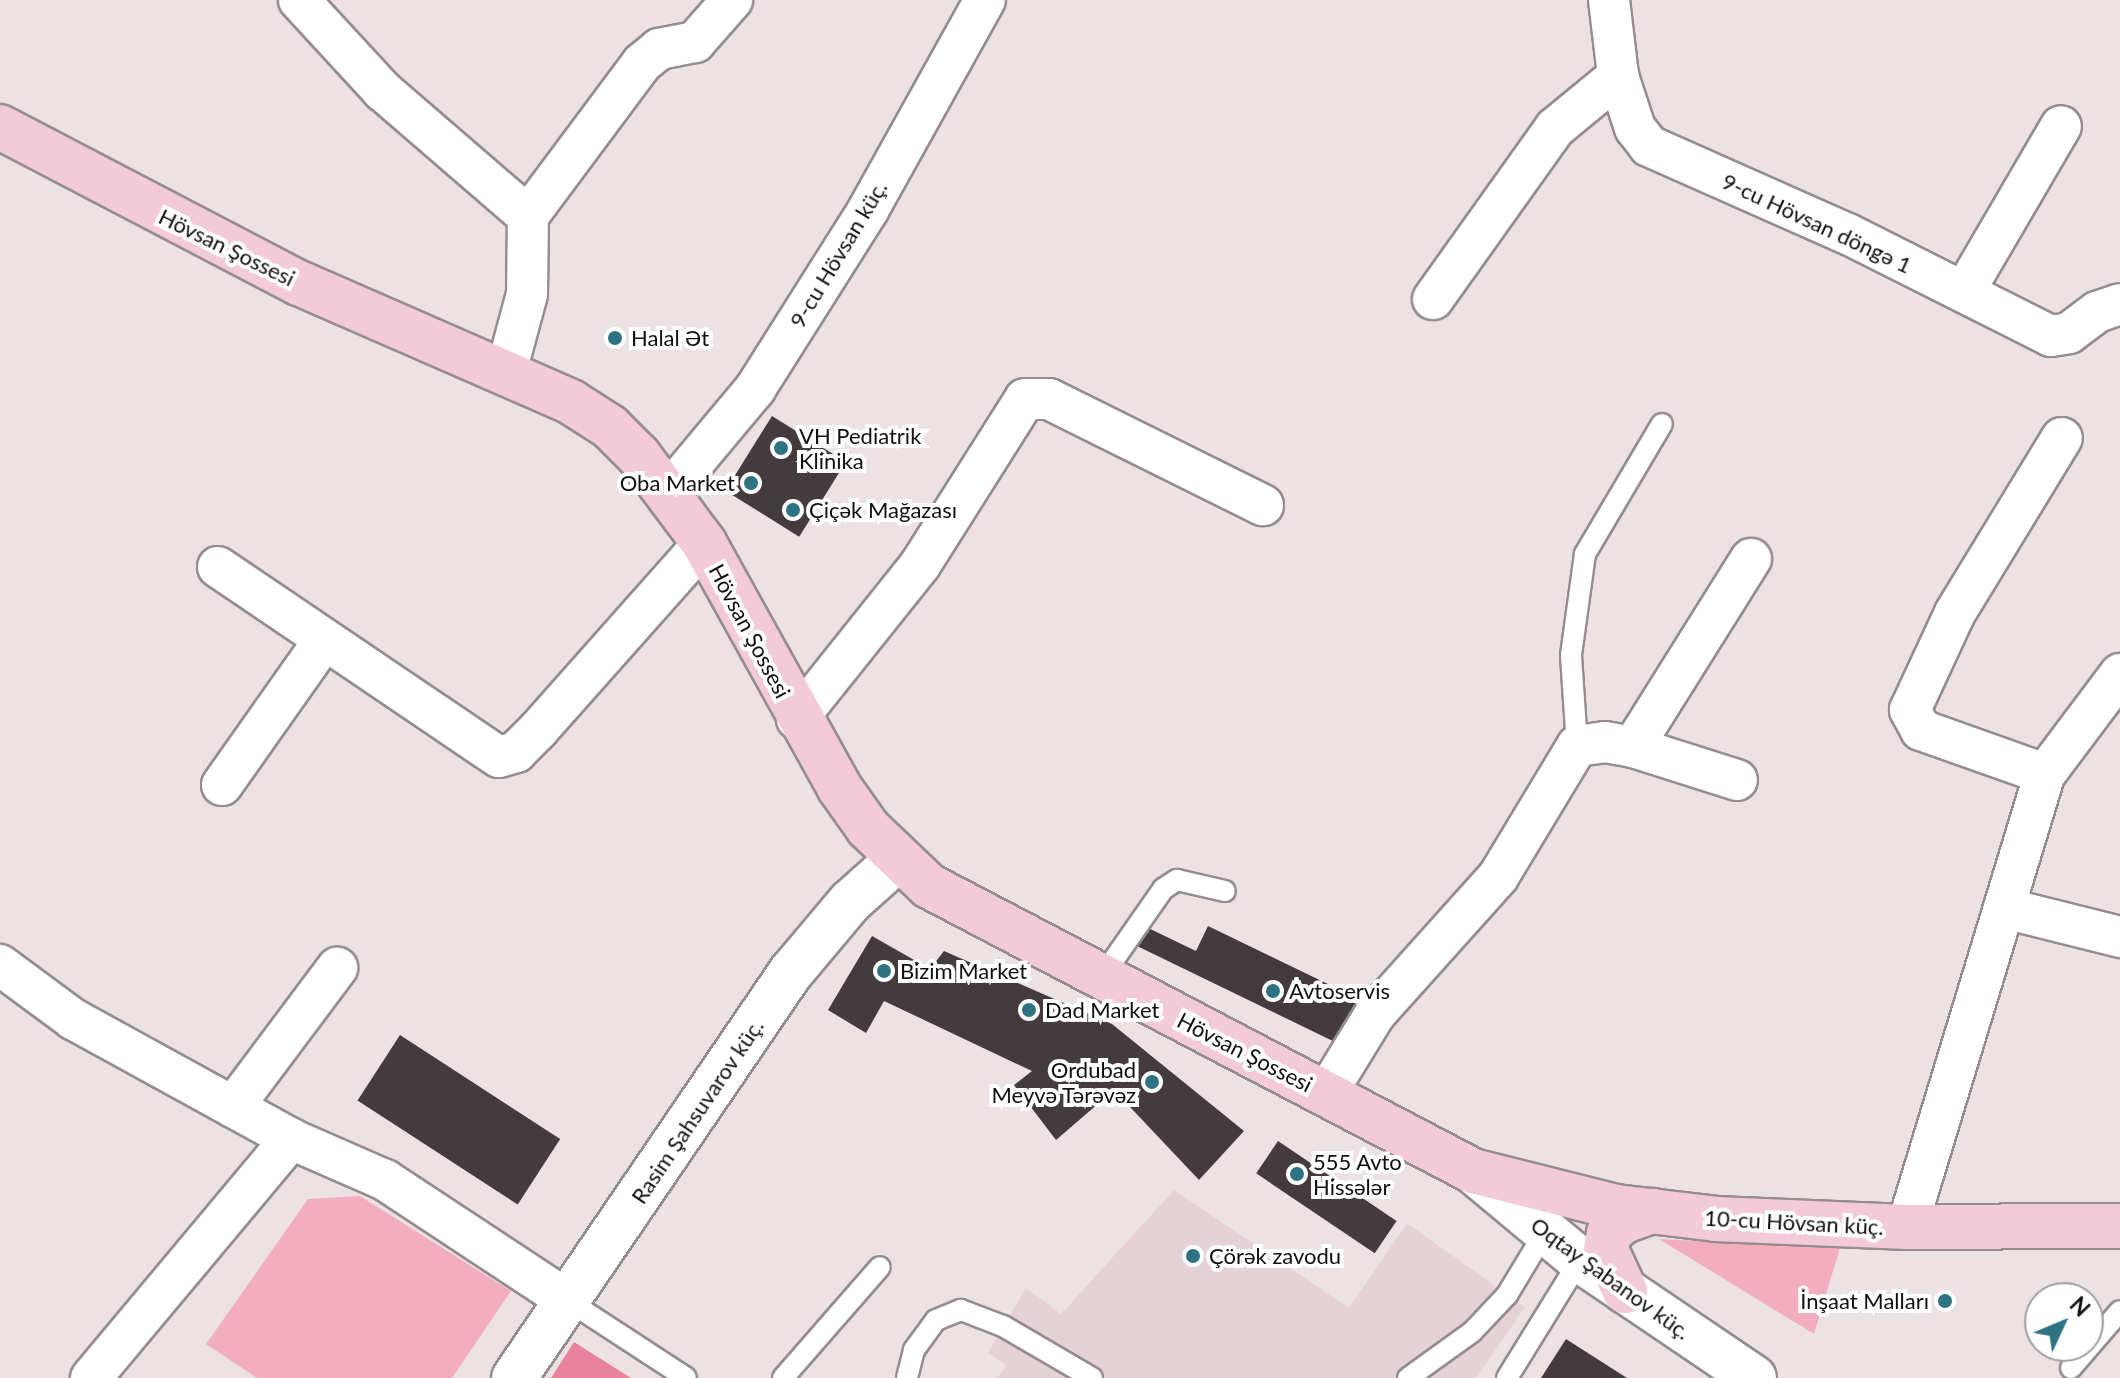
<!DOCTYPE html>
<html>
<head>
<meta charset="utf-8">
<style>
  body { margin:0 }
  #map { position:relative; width:2120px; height:1378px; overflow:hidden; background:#ece2e4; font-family:Lato,sans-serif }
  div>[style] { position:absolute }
  .built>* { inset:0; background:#e5d2d6 }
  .green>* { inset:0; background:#f2aebe }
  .forest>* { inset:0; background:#e8829d }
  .building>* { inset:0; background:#433b3d; transform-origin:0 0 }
  .roads { filter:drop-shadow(2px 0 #958c8e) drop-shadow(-2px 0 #958c8e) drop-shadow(0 2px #958c8e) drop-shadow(0 -2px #958c8e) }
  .service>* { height:20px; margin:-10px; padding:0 10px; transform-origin:10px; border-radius:10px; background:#fff }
  .minor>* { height:40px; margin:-20px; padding:0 20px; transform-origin:20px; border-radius:20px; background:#fff }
  .tertiary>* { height:44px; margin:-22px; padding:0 22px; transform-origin:22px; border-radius:22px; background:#fff }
  .secondary>* { height:44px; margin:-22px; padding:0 22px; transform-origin:22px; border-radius:22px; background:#f3cad7 }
  .dots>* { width:22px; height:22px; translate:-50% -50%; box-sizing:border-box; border:4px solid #fff; border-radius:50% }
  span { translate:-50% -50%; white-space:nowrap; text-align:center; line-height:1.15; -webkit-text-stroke:8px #fff; paint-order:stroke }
  .street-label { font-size:22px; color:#110e0e }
  .poi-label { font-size:22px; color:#110e0e }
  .left { translate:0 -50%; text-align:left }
  .right { translate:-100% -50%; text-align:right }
  .north { position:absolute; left:2024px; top:1282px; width:80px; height:80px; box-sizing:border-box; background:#fff; border:2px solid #a09f9f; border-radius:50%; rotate:46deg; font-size:22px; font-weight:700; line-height:32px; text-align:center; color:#110e0e }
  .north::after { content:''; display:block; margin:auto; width:28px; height:36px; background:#2e7382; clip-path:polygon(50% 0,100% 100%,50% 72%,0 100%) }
</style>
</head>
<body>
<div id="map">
  <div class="built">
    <i style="clip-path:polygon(1174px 1190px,1349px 1308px,1407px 1223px,1525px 1307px,1476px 1378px,998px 1378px,1006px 1365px,988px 1353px,1026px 1288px,1061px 1314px)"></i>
  </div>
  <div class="green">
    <i style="clip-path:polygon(360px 1196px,511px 1291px,452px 1378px,257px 1378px,206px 1344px,308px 1199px)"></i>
    <i style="clip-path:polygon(1659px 1239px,1840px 1248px,1814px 1334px)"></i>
  </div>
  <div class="forest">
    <i style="clip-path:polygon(574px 1342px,631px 1378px,551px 1378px)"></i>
  </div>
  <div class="building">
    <i style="left:772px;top:416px;width:87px;height:88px;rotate:32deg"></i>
    <i style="clip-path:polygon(1144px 926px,1196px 951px,1208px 926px,1363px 1001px,1341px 1045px,1135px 945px)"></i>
    <i style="clip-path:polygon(872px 936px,930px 969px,944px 951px,1112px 1024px,1244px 1131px,1199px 1180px,1114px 1090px,1056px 1140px,1014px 1085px,1032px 1071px,884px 1001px,866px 1033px,828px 1010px)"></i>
    <i style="left:400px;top:1035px;width:191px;height:78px;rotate:33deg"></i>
    <i style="left:1278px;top:1141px;width:143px;height:39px;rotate:34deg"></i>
    <i style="clip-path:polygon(1566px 1339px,1627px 1378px,1541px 1378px)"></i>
  </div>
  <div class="roads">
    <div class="service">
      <i style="left:1577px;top:746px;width:91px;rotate:-93.8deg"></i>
      <i style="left:1571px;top:655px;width:102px;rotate:-82.1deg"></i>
      <i style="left:1585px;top:554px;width:151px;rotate:-59.4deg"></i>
      <i style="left:1101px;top:978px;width:108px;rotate:-55.1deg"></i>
      <i style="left:1163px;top:889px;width:17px;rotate:-33deg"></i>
      <i style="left:1177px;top:880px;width:49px;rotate:12.9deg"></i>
      <i style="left:567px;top:1300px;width:142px;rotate:33.2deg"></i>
      <i style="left:2071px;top:1368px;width:75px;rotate:-49.3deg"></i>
      <i style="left:783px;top:1378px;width:147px;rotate:-48.9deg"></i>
      <i style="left:907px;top:1378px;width:29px;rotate:-76deg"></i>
      <i style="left:914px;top:1350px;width:37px;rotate:-54deg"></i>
      <i style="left:936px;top:1320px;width:27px;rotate:-22deg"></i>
      <i style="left:961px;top:1310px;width:45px;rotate:20.9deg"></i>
      <i style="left:1003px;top:1326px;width:103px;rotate:30.3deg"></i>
      <i style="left:1408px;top:1378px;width:79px;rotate:-35.7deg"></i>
      <i style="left:1472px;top:1332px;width:51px;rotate:-46.6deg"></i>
      <i style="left:1507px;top:1295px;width:74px;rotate:-58.9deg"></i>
      <i style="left:1507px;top:1378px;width:139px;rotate:-58.3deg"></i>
    </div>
    <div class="minor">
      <i style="left:299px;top:0;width:124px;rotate:47.3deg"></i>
      <i style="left:383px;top:91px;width:191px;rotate:40.8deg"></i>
      <i style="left:1609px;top:0;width:77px;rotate:83.2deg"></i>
      <i style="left:1618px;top:76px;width:55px;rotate:71.9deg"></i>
      <i style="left:1635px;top:128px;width:23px;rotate:52deg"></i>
      <i style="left:1649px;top:146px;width:218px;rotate:23.9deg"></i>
      <i style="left:1848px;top:234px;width:227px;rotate:26.7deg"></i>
      <i style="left:2051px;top:336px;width:18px;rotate:-9deg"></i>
      <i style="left:2069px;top:333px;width:35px;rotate:-37deg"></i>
      <i style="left:2097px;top:312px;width:24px;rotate:-19deg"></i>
      <i style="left:1964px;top:292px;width:192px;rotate:-59.7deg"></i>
      <i style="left:1433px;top:299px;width:210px;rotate:-54.5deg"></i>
      <i style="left:1555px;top:128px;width:82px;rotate:-39.5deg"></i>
      <i style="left:506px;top:372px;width:81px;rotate:-74.9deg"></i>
      <i style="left:527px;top:294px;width:78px;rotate:-89.3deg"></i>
      <i style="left:528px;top:216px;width:191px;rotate:-53.3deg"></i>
      <i style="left:642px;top:63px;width:22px;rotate:-39deg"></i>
      <i style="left:659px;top:49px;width:37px;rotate:-11deg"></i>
      <i style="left:695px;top:42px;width:56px;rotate:-48.6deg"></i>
      <i style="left:668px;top:493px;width:136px;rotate:-50.1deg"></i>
      <i style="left:755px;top:389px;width:212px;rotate:-57.7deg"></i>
      <i style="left:868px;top:210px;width:240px;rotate:-60.9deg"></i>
      <i style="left:218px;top:567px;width:339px;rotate:34.1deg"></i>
      <i style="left:499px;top:757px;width:18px;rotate:-16deg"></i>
      <i style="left:516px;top:752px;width:31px;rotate:-45deg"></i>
      <i style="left:538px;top:730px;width:250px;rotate:-48.4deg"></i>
      <i style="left:797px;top:719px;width:197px;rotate:-51.4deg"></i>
      <i style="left:920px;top:565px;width:196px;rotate:-57.7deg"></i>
      <i style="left:1025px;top:399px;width:24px"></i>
      <i style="left:1049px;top:399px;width:239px;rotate:26.4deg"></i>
      <i style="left:1633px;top:747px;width:222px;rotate:-57.9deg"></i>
      <i style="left:2045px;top:774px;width:132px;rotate:-160.5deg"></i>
      <i style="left:1921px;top:730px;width:23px;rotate:-119deg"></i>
      <i style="left:1910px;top:710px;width:107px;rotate:-65.1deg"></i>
      <i style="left:1955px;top:613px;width:205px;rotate:-58.6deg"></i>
      <i style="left:222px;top:785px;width:175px;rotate:-54.8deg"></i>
      <i style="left:2004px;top:908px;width:120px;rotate:14deg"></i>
      <i style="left:0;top:965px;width:91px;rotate:36.5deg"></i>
      <i style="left:73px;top:1019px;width:249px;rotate:28.8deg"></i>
      <i style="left:291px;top:1139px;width:103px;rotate:23.6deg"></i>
      <i style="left:385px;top:1180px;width:218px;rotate:33.4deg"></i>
      <i style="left:1326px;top:1094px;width:94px;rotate:-58.5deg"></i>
      <i style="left:1375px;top:1014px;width:184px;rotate:-48.1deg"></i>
      <i style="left:1498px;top:877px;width:153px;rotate:-58.9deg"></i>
      <i style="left:1577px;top:746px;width:28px;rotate:-8deg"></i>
      <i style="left:1605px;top:742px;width:28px;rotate:10deg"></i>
      <i style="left:1633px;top:747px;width:109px;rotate:17.6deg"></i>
      <i style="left:233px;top:1107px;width:174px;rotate:-53.2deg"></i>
      <i style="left:1907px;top:1227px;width:474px;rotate:-73.1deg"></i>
      <i style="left:2045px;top:774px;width:125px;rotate:-53.1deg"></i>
      <i style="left:91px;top:1378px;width:312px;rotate:-50.1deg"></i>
    </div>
    <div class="tertiary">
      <i style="left:1473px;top:1171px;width:139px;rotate:39.8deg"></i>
      <i style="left:1580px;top:1260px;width:210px;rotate:34.1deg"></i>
      <i style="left:514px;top:1378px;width:493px;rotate:-55.7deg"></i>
      <i style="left:792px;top:971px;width:90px;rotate:-50deg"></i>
      <i style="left:850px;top:902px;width:64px;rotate:-41.9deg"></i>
    </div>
    <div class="secondary">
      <i style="left:0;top:127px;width:337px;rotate:27.6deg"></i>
      <i style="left:299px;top:283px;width:297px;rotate:23.6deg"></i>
      <i style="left:571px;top:402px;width:46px;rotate:32.7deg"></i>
      <i style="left:610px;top:427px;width:41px;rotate:45deg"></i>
      <i style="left:639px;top:456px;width:109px;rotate:53.2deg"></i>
      <i style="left:704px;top:543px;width:279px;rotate:61deg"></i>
      <i style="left:839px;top:787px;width:50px;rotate:54.7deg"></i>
      <i style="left:868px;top:828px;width:84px;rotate:43.6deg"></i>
      <i style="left:929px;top:886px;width:614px;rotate:27.65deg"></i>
      <i style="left:1473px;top:1171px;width:147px;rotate:14.1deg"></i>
      <i style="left:1616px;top:1207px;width:101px;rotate:6.8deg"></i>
      <i style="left:1716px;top:1219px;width:191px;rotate:2.4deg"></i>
      <i style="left:1907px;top:1227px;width:213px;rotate:-0.3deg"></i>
      <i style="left:1625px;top:1291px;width:45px;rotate:-114.9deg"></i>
      <i style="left:1606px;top:1250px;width:17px;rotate:-80deg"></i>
      <i style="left:1609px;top:1233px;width:19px;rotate:-39deg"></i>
      <i style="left:1624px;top:1221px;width:30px;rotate:-20deg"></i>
    </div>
  </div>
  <div class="dots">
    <i style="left:615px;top:338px;background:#2e7382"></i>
    <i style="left:781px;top:448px;background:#2e7382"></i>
    <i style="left:751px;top:483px;background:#2e7382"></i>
    <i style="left:793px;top:510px;background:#2e7382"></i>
    <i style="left:884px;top:971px;background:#2e7382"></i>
    <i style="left:1273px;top:991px;background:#2e7382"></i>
    <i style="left:1029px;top:1010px;background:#2e7382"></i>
    <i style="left:1152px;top:1082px;background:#2e7382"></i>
    <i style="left:1297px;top:1174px;background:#2e7382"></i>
    <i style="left:1193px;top:1256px;background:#2e7382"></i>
    <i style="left:1945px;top:1301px;background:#2e7382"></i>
  </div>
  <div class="street-label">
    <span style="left:1817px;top:223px;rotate:25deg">9-cu Hövsan döngə 1</span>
    <span style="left:227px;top:247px;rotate:26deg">Hövsan Şossesi</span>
    <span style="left:838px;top:254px;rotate:-59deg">9-cu Hövsan küç.</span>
    <span style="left:750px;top:631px;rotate:62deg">Hövsan Şossesi</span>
    <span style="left:1245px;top:1052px;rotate:27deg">Hövsan Şossesi</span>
    <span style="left:697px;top:1111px;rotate:-56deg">Rasim Şahsuvarov küç.</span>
    <span style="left:1794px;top:1222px;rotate:3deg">10-cu Hövsan küç.</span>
    <span style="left:1611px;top:1278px;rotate:36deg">Oqtay Şabanov küç.</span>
  </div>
  <div class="poi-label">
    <span class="left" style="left:631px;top:338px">Halal Ət</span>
    <span class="left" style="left:799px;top:448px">VH Pediatrik<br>Klinika</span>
    <span class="right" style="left:735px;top:483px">Oba Market</span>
    <span class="left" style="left:809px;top:510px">Çiçək Mağazası</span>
    <span class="left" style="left:900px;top:971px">Bizim Market</span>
    <span class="left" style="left:1289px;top:991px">Avtoservis</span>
    <span class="left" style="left:1045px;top:1010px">Dad Market</span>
    <span class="right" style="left:1136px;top:1082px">Ordubad<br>Meyvə Tərəvəz</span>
    <span class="left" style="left:1313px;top:1174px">555 Avto<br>Hissələr</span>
    <span class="left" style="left:1209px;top:1256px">Çörək zavodu</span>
    <span class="right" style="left:1929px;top:1301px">İnşaat Malları</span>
  </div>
  <div class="north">N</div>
</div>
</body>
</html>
